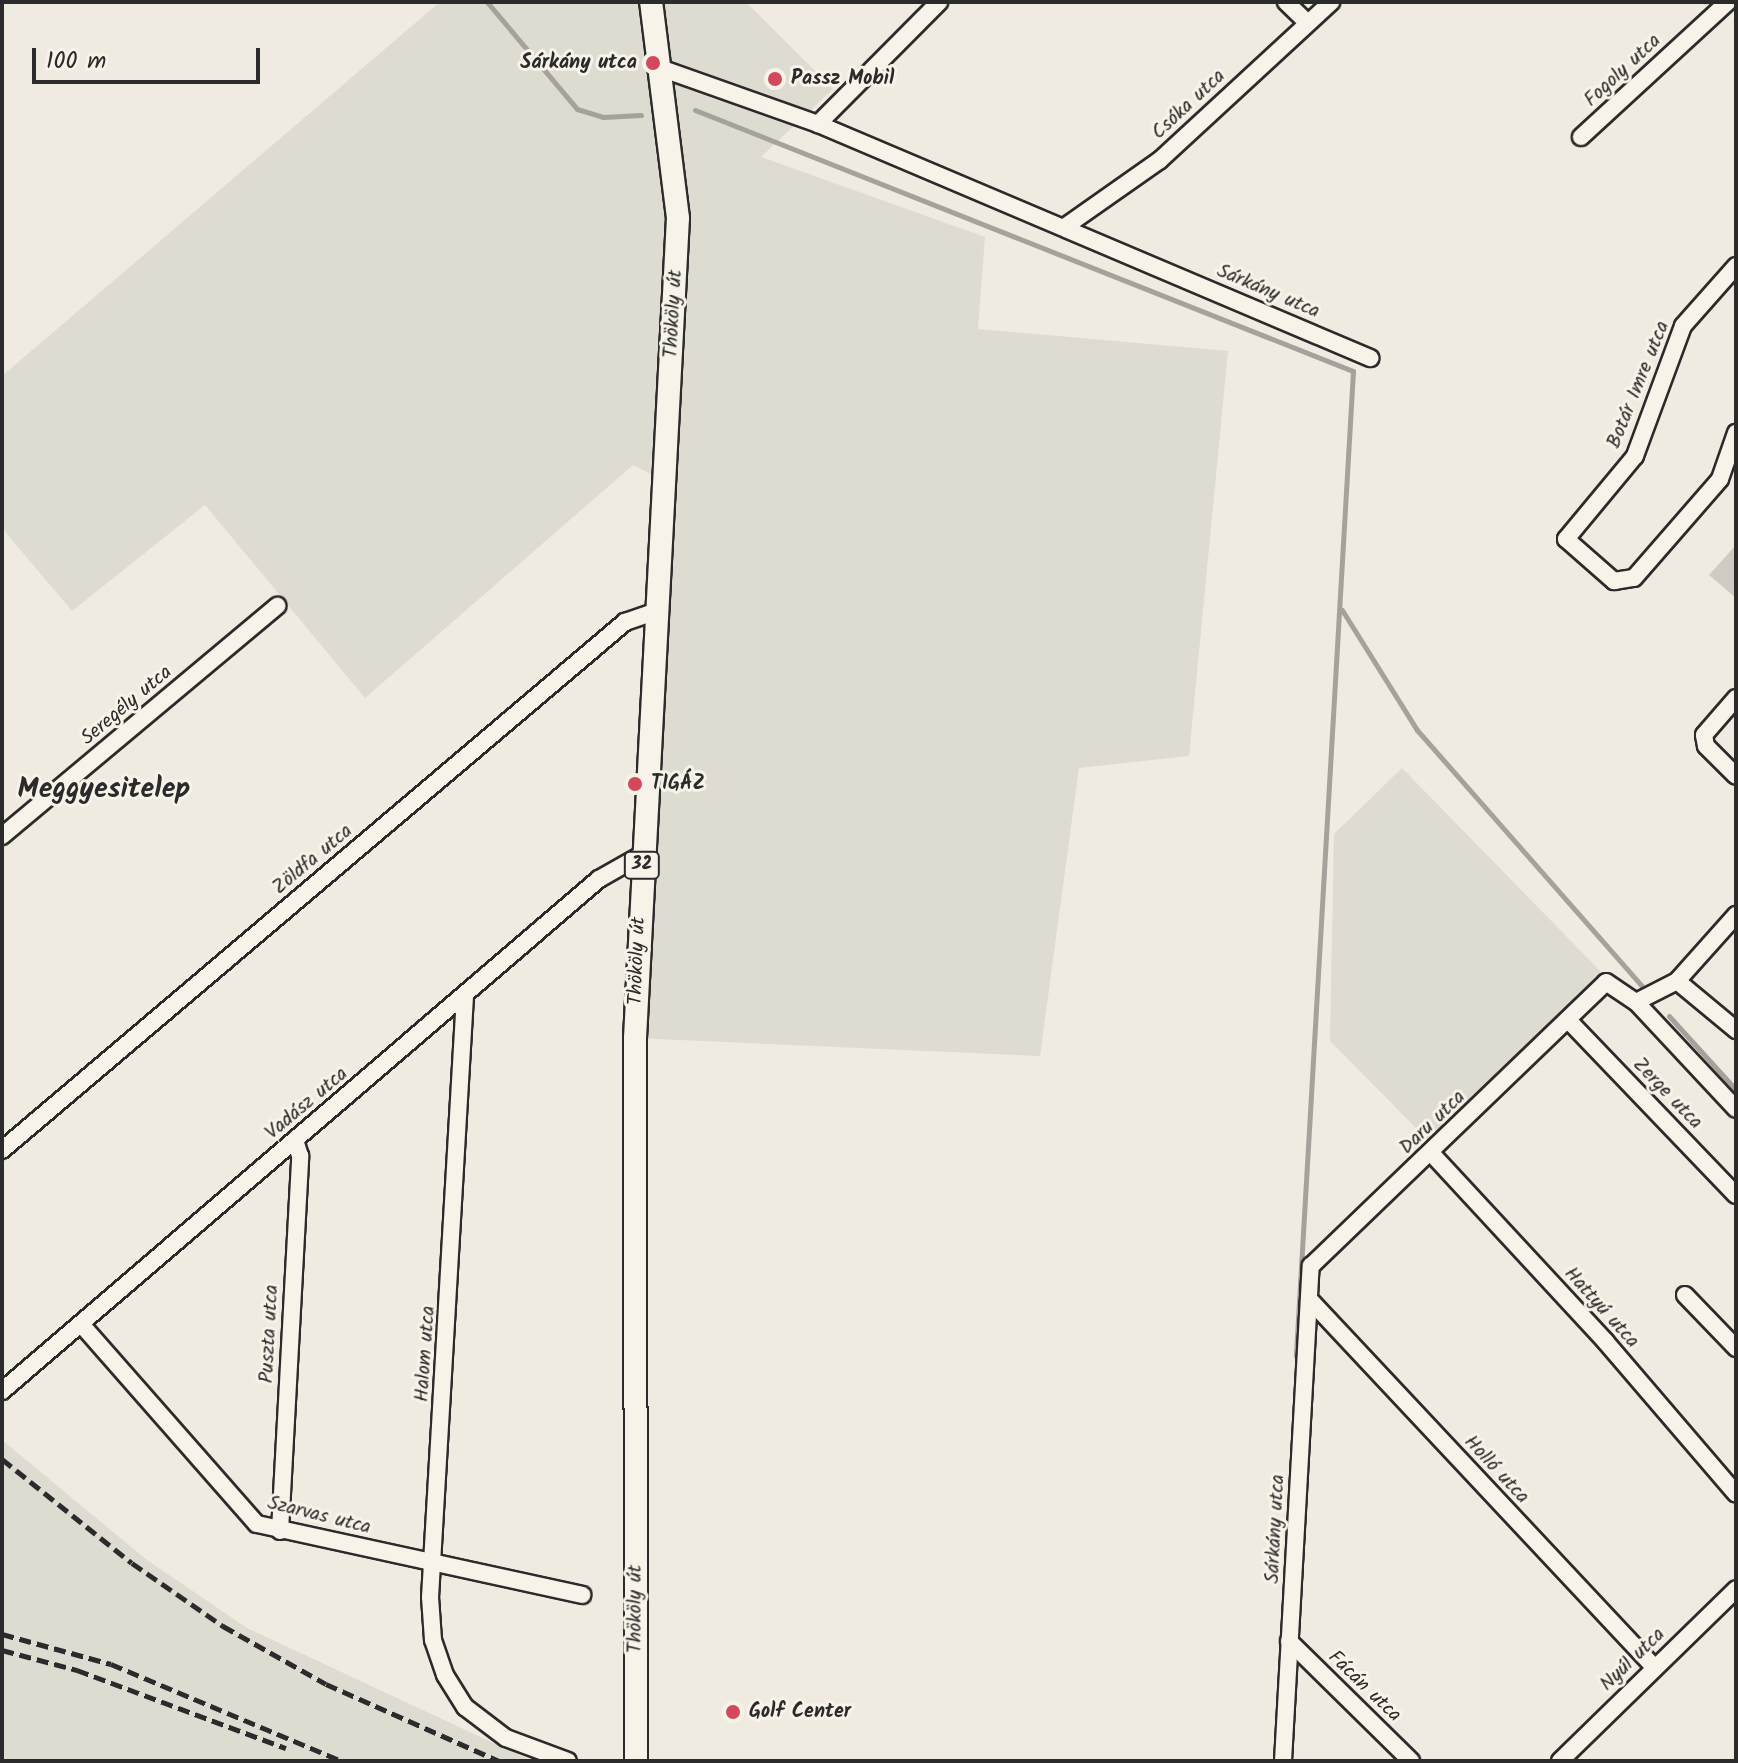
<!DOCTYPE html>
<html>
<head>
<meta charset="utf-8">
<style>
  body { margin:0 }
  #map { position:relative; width:1738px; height:1763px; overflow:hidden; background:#efebe0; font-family:Kalam,sans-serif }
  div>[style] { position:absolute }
  .built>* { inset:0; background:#dedbd1 }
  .green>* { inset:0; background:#cfcbc2 }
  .stream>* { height:5px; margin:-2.5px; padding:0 2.5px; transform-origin:2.5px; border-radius:2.5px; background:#a4a29a }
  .roads { filter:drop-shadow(2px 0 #2b2b2b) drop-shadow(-2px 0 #2b2b2b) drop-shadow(0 2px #2b2b2b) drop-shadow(0 -2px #2b2b2b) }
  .minor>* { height:16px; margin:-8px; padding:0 8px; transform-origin:8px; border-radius:8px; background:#f7f3e8 }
  .major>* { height:22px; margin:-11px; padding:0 11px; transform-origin:11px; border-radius:11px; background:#f7f3e8 }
  .rail>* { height:5px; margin-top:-2.5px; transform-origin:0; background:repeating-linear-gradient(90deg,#2b2b2b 0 12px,transparent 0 18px) }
  .dots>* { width:22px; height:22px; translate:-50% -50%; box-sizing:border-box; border:4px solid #f7f3e8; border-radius:50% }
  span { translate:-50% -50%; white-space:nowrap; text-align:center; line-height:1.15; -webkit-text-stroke:6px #f7f3e8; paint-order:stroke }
  .shield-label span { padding:2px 6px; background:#f7f3e8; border:2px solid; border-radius:6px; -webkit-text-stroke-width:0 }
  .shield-label { font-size:18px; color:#2b2b2b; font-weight:700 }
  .poi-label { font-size:20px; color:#2b2b2b; font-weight:700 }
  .right { translate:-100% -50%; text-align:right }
  .left { translate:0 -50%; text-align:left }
  .street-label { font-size:20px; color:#2b2b2b }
  .district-label { font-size:28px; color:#2b2b2b; font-weight:700 }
  .frame { position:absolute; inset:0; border:4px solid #2b2b2b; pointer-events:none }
  .scale { position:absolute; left:32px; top:48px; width:228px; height:36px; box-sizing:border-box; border:4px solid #2b2b2b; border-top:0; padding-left:10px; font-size:24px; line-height:28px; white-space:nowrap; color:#2b2b2b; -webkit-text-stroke:6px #f7f3e8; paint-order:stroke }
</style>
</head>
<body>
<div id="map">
  <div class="built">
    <i style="clip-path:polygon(440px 2px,746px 2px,833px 89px,761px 157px,985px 237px,978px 329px,1228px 351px,1189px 756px,1079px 768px,1040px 1056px,635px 1038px,665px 481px,633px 465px,365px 698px,205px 505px,72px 611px,2px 528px,2px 376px)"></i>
    <i style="clip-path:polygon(1402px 768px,1606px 977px,1434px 1146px,1330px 1041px,1334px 834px)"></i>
    <i style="clip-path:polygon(2px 1440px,147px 1560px,247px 1628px,532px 1761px,2px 1761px)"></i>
  </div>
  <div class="green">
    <i style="clip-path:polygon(1736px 545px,1736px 598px,1709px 575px)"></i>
  </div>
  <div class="stream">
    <i style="left:487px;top:2px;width:140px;rotate:49.9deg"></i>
    <i style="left:577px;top:109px;width:27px;rotate:17deg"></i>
    <i style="left:603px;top:117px;width:38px;rotate:-3deg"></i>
    <i style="left:695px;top:110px;width:708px;rotate:21.64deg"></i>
    <i style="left:1353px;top:371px;width:986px;rotate:93.32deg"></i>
    <i style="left:1342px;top:610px;width:142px;rotate:58deg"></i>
    <i style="left:1417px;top:730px;width:349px;rotate:48.7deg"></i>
    <i style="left:1669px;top:1016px;width:100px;rotate:47.8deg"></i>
  </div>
  <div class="roads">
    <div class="minor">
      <i style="left:1286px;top:2px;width:30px;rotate:44deg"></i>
      <i style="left:660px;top:68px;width:168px;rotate:19.5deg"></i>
      <i style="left:818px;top:124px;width:600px;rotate:22.97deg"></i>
      <i style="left:818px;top:124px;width:172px;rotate:-45.2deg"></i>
      <i style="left:1581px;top:137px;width:200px;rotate:-42.6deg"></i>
      <i style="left:1066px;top:226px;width:115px;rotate:-35.1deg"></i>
      <i style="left:1160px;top:160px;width:233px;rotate:-42.7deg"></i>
      <i style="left:1736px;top:266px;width:80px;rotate:131.5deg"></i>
      <i style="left:1683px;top:326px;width:139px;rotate:110.3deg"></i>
      <i style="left:1635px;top:456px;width:108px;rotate:129.7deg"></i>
      <i style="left:1566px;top:539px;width:64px;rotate:41.2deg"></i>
      <i style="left:1614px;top:581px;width:20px;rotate:-9deg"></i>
      <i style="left:1634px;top:578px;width:131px;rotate:-49deg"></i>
      <i style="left:1720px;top:479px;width:49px;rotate:-70.8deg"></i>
      <i style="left:1736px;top:698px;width:49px;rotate:130.9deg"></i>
      <i style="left:1704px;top:735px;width:11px;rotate:80deg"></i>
      <i style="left:1706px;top:746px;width:42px;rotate:45deg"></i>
      <i style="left:2px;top:836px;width:359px;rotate:-39.9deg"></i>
      <i style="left:1677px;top:981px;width:77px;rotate:39.7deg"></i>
      <i style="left:465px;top:996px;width:602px;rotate:93.33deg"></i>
      <i style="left:430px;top:1597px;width:43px;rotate:86deg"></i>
      <i style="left:433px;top:1640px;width:37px;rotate:71deg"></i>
      <i style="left:445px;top:1675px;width:38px;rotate:58deg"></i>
      <i style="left:465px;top:1707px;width:51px;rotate:37.1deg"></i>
      <i style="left:506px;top:1738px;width:66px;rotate:20.4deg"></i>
      <i style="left:1636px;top:1002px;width:46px;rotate:-27.1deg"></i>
      <i style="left:1677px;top:981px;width:89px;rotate:-48.2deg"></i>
      <i style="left:1569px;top:1021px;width:241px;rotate:46.2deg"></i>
      <i style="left:2px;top:1150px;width:817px;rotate:-40.28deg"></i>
      <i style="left:625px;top:622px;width:34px;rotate:-19deg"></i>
      <i style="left:1432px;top:1154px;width:255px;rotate:47.2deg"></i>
      <i style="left:1605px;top:1341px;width:201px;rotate:49.4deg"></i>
      <i style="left:1685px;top:1295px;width:74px;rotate:46.1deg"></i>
      <i style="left:1310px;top:1300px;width:503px;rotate:46.85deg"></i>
      <i style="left:81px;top:1324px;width:266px;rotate:48.7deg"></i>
      <i style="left:257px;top:1524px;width:333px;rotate:12.3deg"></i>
      <i style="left:2px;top:1391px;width:786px;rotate:-40.62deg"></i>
      <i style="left:599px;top:879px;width:51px;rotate:-29.6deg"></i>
      <i style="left:280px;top:1531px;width:376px;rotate:-86.9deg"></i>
      <i style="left:300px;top:1156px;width:17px;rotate:-107deg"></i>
      <i style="left:1289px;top:1641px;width:171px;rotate:44.5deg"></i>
      <i style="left:1283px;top:1761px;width:496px;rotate:-86.8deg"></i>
      <i style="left:1311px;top:1266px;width:409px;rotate:-43.9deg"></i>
      <i style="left:1606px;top:982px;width:36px;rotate:34deg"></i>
      <i style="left:1636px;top:1002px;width:146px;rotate:46.9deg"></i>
      <i style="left:1560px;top:1761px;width:246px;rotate:-44.3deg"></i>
    </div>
    <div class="major">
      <i style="left:636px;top:1761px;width:723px;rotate:-90.08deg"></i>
      <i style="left:635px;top:1038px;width:821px;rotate:-87deg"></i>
      <i style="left:678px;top:218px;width:218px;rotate:-97.1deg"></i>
    </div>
  </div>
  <div class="rail">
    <i style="left:2px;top:1459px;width:166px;rotate:38.7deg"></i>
    <i style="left:132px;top:1563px;width:111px;rotate:34.7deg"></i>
    <i style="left:223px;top:1626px;width:118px;rotate:29.4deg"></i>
    <i style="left:326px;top:1684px;width:189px;rotate:24deg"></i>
    <i style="left:2px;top:1634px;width:113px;rotate:15.4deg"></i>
    <i style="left:111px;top:1664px;width:251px;rotate:22.8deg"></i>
    <i style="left:2px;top:1650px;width:78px;rotate:14.9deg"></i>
    <i style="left:77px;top:1670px;width:223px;rotate:20.5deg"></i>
  </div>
  <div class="dots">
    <i style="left:653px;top:63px;background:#d1495b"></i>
    <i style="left:775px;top:79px;background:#d1495b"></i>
    <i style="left:635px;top:784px;background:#d1495b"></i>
    <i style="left:733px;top:1712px;background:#d1495b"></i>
  </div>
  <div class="shield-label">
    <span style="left:642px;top:865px">32</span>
  </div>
  <div class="poi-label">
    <span class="right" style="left:637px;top:63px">Sárkány utca</span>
    <span class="left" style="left:791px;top:79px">Passz Mobil</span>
    <span class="left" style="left:651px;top:784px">TIGÁZ</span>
    <span class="left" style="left:749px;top:1712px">Golf Center</span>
  </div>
  <div class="street-label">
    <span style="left:1623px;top:71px;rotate:-43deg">Fogoly utca</span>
    <span style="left:1189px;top:105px;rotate:-43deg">Csóka utca</span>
    <span style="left:1268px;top:292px;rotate:23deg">Sárkány utca</span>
    <span style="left:674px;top:314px;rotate:-87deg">Thököly út</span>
    <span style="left:1639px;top:385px;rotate:-68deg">Botár Imre utca</span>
    <span style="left:127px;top:706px;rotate:-40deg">Seregély utca</span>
    <span style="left:313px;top:860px;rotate:-40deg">Zöldfa utca</span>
    <span style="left:638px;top:961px;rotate:-88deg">Thököly út</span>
    <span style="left:1667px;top:1094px;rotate:46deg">Zerge utca</span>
    <span style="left:307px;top:1104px;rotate:-40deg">Vadász utca</span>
    <span style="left:1433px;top:1123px;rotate:-44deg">Daru utca</span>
    <span style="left:1601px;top:1308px;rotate:48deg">Hattyú utca</span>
    <span style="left:270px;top:1334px;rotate:-87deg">Puszta utca</span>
    <span style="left:426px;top:1354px;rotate:-86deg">Halom utca</span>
    <span style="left:1496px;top:1470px;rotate:47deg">Holló utca</span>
    <span style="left:319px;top:1516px;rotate:14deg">Szarvas utca</span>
    <span style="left:1276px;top:1529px;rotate:-87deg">Sárkány utca</span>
    <span style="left:636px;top:1609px;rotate:-90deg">Thököly út</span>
    <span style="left:1633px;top:1660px;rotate:-44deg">Nyúl utca</span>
    <span style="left:1364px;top:1687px;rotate:44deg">Fácán utca</span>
  </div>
  <div class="district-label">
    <span style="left:104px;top:790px">Meggyesitelep</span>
  </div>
  <div class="frame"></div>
  <div class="scale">100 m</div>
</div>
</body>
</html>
